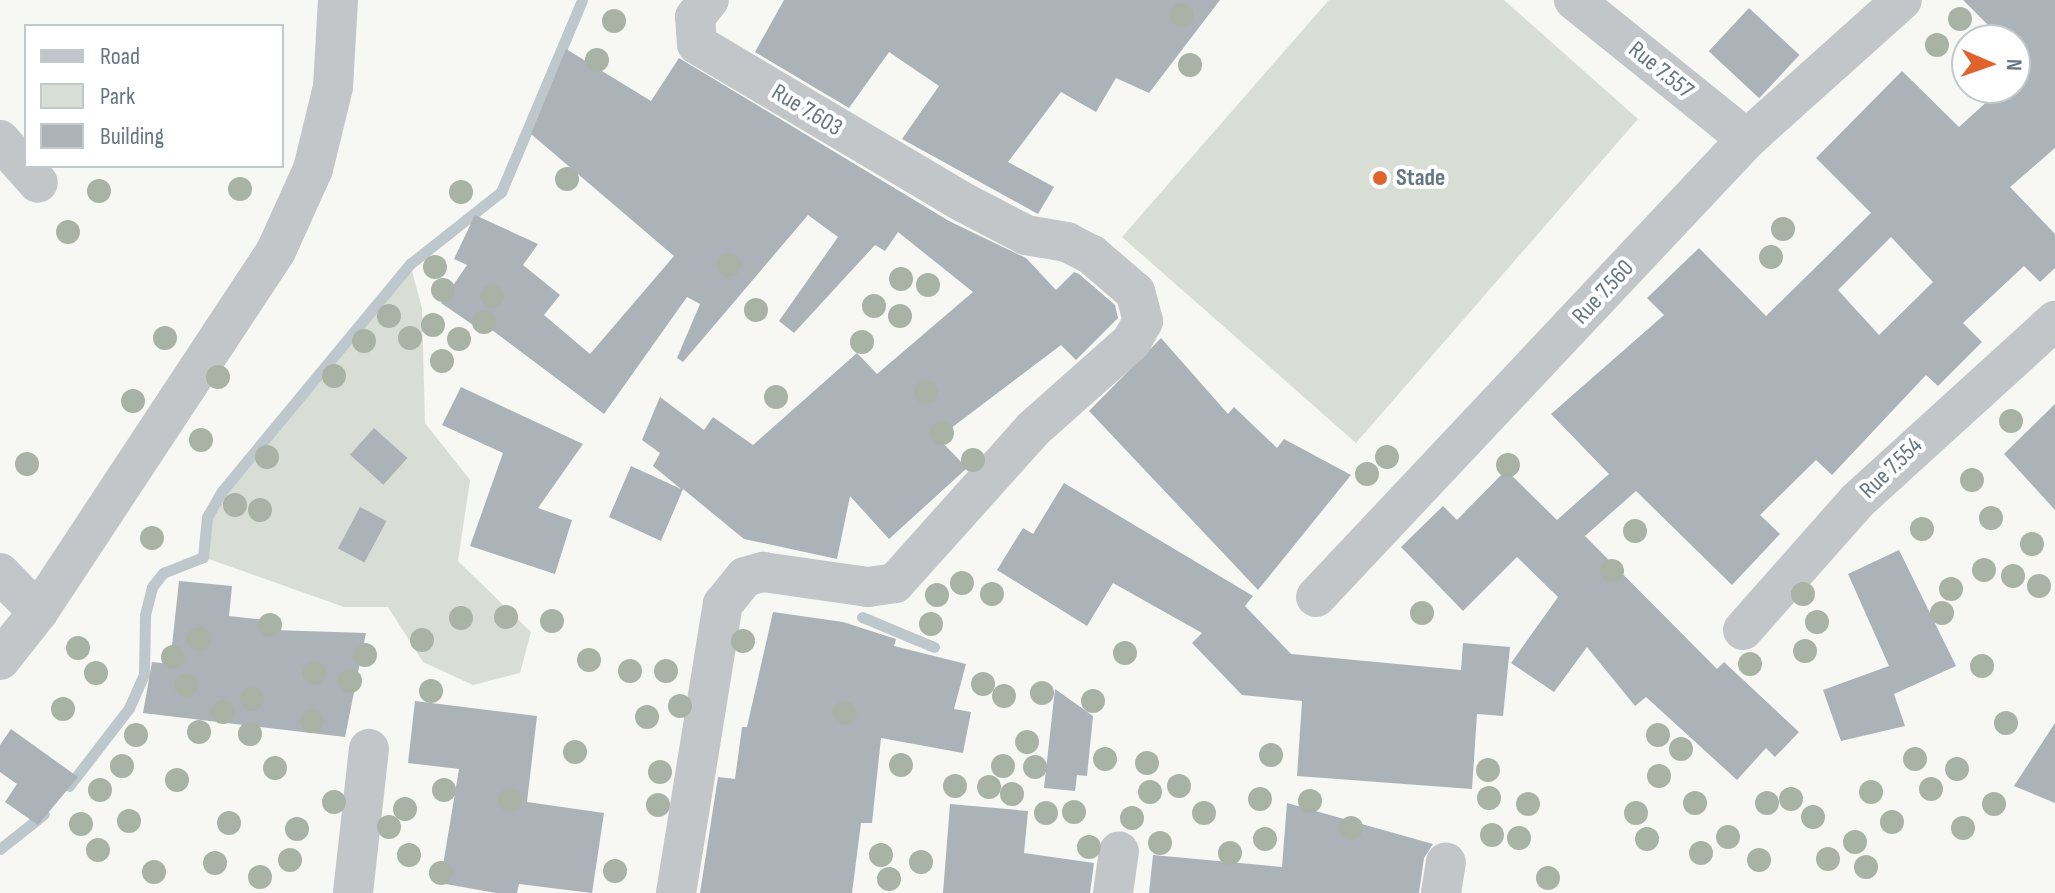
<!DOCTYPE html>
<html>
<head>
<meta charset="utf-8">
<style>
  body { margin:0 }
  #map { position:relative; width:2055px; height:893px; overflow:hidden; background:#f7f7f4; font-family:"Sofia Sans Condensed",sans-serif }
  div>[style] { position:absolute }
  .green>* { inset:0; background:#d8ded5 }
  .stream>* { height:11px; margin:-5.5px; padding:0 5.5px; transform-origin:5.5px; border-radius:5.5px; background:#bdc7cc }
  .building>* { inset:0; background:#abb3b8; transform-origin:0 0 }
  .minor>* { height:40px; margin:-20px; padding:0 20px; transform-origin:20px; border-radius:20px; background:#c2c6c9 }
  .trees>* { width:24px; height:24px; margin:-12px; border-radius:50%; background:#a8b3a5 }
  .dots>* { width:22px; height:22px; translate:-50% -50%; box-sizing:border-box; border:4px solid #fff; border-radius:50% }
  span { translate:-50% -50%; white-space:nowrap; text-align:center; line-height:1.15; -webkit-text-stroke:8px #fff; paint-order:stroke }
  .street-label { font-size:24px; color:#667584 }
  .poi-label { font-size:24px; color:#667584; font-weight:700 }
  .left { translate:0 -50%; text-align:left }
  .legend { position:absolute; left:24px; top:24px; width:260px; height:144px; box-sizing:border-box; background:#fff; border:2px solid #c2c8ce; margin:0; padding:10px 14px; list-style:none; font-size:24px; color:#667584 }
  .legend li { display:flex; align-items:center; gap:16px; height:40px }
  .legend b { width:40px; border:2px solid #c2c8ce }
  .north { position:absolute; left:1951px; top:24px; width:80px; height:80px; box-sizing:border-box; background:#fff; border:2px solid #c2c8ce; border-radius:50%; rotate:92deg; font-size:22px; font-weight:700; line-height:32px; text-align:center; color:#667584 }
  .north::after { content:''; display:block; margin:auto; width:28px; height:36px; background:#e0632b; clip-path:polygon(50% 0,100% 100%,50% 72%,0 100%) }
</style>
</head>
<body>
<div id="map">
  <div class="green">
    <i style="clip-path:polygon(1329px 0,1504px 0,1638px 119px,1356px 443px,1122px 237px)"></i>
    <i style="clip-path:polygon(410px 264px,422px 308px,425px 423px,470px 480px,458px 561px,531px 632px,520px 673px,473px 685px,423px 662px,388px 607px,344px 607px,203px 557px,207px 517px,222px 491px)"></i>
  </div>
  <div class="stream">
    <i style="left:862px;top:617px;width:78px;rotate:22.6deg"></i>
    <i style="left:69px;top:786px;width:98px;rotate:-52.4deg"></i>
    <i style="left:129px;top:708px;width:37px;rotate:-66deg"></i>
    <i style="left:144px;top:674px;width:59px;rotate:-89deg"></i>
    <i style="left:145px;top:615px;width:29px;rotate:-76deg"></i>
    <i style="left:152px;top:587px;width:18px;rotate:-52deg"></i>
    <i style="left:163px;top:573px;width:43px;rotate:-21.8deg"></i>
    <i style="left:203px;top:557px;width:40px;rotate:-84.3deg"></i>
    <i style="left:207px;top:517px;width:30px;rotate:-60deg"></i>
    <i style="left:222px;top:491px;width:295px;rotate:-50.4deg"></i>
    <i style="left:410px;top:264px;width:116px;rotate:-38.4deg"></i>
    <i style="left:501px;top:192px;width:208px;rotate:-67.1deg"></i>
    <i style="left:0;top:849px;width:56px;rotate:-38.5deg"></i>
  </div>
  <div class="building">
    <i style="clip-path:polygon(784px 0,1220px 0,1149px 93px,1116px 78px,1096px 112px,1061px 92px,1008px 162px,1054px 187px,1038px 214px,902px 139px,939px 86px,889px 52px,849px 108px,755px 52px)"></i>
    <i style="clip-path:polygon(evenodd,1963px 0,2055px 0,2055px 148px,2010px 187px,2055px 234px,2055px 268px,2040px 282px,2024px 266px,1963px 323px,1982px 342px,1938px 386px,1926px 375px,1832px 475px,1816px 460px,1760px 515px,1780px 534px,1732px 585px,1636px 491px,1585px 536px,1717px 669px,1724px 662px,1799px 732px,1775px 757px,1766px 748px,1737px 780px,1646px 697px,1635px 706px,1587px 647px,1554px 692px,1511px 663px,1558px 597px,1517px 557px,1463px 611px,1401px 547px,1443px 506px,1457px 520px,1506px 470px,1557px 520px,1609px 474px,1551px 414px,1664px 315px,1647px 298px,1699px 248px,1766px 316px,1871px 213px,1816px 158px,1902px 71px,1959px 127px,2002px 88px,2015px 88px,2015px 76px,2024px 68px,2015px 59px,2015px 40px,2003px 40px,1963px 0,1891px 237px,1933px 282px,1879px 335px,1838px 290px,1891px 237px)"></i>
    <i style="left:1749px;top:8px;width:69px;height:59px;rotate:43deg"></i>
    <i style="clip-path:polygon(566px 49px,651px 101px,679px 58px,949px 221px,1026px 258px,1056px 290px,1074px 272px,1079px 274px,1115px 305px,1118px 318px,1076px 360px,1061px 345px,938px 438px,967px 468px,889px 539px,850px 496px,837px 559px,744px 539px,683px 489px,661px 541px,609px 517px,631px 466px,681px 489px,653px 466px,660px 453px,642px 440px,660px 397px,704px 430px,713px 417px,753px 445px,857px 353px,877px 374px,973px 292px,898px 232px,885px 251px,875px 245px,794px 333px,779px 321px,838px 237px,808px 215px,683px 362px,677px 358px,700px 304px,687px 297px,604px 414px,480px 321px,476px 327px,441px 303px,467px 265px,454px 259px,475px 215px,538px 244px,523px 265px,560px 295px,544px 315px,590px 354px,674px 256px,531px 134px)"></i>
    <i style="clip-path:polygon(1161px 338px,1228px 414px,1234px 407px,1277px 448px,1284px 439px,1351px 475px,1258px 590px,1089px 411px)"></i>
    <i style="clip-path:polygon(461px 387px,583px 444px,538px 508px,572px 520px,555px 574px,470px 546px,503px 453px,442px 425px)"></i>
    <i style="clip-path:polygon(2055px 404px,2055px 510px,2004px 454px)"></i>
    <i style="left:374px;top:428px;width:45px;height:36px;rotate:42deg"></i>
    <i style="clip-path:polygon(1064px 483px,1253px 596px,1245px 606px,1291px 654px,1461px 670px,1463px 643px,1510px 647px,1503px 716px,1477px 714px,1472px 789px,1297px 776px,1302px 701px,1242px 695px,1192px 643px,1202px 633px,1113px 583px,1087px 626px,997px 570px,1023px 528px,1033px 534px)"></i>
    <i style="left:360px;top:507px;width:30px;height:47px;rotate:28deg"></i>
    <i style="clip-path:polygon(1899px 550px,1956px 666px,1894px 694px,1905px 726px,1841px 741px,1823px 690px,1889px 666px,1848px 574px)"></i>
    <i style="clip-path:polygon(179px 581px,232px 586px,229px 616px,274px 621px,273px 630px,366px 633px,345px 737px,143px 713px,152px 662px,170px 664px)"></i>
    <i style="clip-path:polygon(773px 612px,843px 622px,896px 639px,894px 646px,966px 664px,954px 709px,971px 712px,963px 753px,881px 738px,872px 823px,861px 823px,852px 893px,700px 893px,718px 777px,735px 779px,742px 727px,747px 727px)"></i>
    <i style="clip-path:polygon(1055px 689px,1093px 716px,1087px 776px,1077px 775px,1075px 791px,1044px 788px)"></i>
    <i style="clip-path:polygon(415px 701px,537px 716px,527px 802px,604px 813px,592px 893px,519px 884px,517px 893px,496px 893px,440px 883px,459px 769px,408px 763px)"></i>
    <i style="clip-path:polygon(2055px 723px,2055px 803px,2014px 786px)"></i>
    <i style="clip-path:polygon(11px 729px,78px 777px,38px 825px,5px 802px,17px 784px,0 772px,0 745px)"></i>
    <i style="clip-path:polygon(1287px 803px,1433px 844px,1424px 858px,1419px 893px,1149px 893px,1153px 855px,1282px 867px)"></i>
    <i style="clip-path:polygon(950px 804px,1028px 811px,1024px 853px,1094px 863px,1090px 893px,943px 893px)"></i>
  </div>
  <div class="minor">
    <i style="left:1574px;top:0;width:222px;rotate:38.8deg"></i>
    <i style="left:0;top:140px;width:57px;rotate:48.5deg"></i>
    <i style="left:0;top:573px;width:54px;rotate:45.7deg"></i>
    <i style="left:1316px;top:597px;width:629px;rotate:-46.74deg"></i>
    <i style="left:1747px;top:139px;width:208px;rotate:-41.9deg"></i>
    <i style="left:1743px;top:630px;width:172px;rotate:-48.5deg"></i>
    <i style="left:1857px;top:501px;width:268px;rotate:-42.3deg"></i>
    <i style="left:0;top:660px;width:61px;rotate:-51.6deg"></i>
    <i style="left:38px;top:612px;width:432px;rotate:-56.6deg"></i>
    <i style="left:276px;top:251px;width:90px;rotate:-65.7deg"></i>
    <i style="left:313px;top:169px;width:84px;rotate:-76.3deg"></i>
    <i style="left:333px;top:87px;width:87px;rotate:-86.7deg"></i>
    <i style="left:353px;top:893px;width:145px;rotate:-83.7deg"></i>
    <i style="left:676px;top:893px;width:293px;rotate:-80.8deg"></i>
    <i style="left:723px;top:604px;width:35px;rotate:-51deg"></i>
    <i style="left:745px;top:577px;width:19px;rotate:-16deg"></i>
    <i style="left:763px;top:572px;width:106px;rotate:8.1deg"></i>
    <i style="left:868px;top:587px;width:27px;rotate:-8deg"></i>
    <i style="left:895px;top:583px;width:207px;rotate:-48.1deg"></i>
    <i style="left:1033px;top:429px;width:131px;rotate:-41.6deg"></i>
    <i style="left:1131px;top:342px;width:24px;rotate:-60deg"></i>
    <i style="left:1143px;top:321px;width:30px;rotate:-105deg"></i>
    <i style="left:1135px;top:292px;width:57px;rotate:-139.3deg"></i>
    <i style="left:1092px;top:255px;width:28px;rotate:-153deg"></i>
    <i style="left:1067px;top:242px;width:42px;rotate:-170.3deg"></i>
    <i style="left:1026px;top:235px;width:73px;rotate:-152.4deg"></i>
    <i style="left:961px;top:201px;width:307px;rotate:-149.3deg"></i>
    <i style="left:697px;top:44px;width:27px;rotate:-94deg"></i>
    <i style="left:695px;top:17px;width:22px;rotate:-51deg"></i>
    <i style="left:1113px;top:893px;width:42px;rotate:-81.9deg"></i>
    <i style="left:1441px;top:893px;width:31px;rotate:-81deg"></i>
  </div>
  <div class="trees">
    <i style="left:1182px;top:15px"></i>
    <i style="left:1960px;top:19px"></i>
    <i style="left:614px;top:21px"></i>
    <i style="left:1937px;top:45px"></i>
    <i style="left:597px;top:60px"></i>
    <i style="left:1190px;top:65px"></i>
    <i style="left:567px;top:179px"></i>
    <i style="left:240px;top:189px"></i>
    <i style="left:99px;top:191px"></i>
    <i style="left:461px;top:192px"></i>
    <i style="left:1783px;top:229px"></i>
    <i style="left:68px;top:232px"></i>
    <i style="left:1771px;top:257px"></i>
    <i style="left:729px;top:265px"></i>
    <i style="left:435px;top:267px"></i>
    <i style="left:901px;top:279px"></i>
    <i style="left:928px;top:285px"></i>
    <i style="left:443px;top:290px"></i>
    <i style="left:492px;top:296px"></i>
    <i style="left:874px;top:306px"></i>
    <i style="left:756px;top:310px"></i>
    <i style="left:389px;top:316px"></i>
    <i style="left:900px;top:316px"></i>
    <i style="left:484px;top:322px"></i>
    <i style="left:433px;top:325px"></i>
    <i style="left:165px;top:338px"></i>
    <i style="left:410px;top:338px"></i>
    <i style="left:459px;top:339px"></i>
    <i style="left:364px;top:341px"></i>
    <i style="left:862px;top:342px"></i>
    <i style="left:442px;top:361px"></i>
    <i style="left:334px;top:376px"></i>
    <i style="left:218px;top:377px"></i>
    <i style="left:926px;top:392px"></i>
    <i style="left:776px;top:397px"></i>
    <i style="left:133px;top:401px"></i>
    <i style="left:2011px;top:421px"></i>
    <i style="left:942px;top:433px"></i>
    <i style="left:201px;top:440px"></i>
    <i style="left:267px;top:457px"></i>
    <i style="left:1387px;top:457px"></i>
    <i style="left:973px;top:460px"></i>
    <i style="left:27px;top:464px"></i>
    <i style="left:1508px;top:465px"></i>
    <i style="left:1367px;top:474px"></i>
    <i style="left:1972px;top:480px"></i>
    <i style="left:235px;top:505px"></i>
    <i style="left:260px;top:510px"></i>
    <i style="left:1991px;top:518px"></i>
    <i style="left:1922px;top:529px"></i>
    <i style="left:1635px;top:531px"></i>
    <i style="left:152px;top:538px"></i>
    <i style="left:2032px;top:544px"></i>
    <i style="left:1984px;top:570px"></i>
    <i style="left:1612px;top:571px"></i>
    <i style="left:2013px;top:576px"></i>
    <i style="left:962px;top:583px"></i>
    <i style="left:2039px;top:586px"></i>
    <i style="left:1951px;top:589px"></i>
    <i style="left:992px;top:594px"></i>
    <i style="left:1803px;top:594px"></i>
    <i style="left:937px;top:595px"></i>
    <i style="left:1422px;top:613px"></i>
    <i style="left:1942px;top:613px"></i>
    <i style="left:506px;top:617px"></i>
    <i style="left:461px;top:618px"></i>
    <i style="left:552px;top:621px"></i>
    <i style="left:1817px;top:622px"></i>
    <i style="left:931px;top:624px"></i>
    <i style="left:270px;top:625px"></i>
    <i style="left:199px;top:639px"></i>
    <i style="left:422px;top:640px"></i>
    <i style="left:743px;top:641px"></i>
    <i style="left:78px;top:648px"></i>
    <i style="left:1805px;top:651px"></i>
    <i style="left:1125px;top:653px"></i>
    <i style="left:365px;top:655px"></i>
    <i style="left:173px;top:657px"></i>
    <i style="left:589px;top:660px"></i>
    <i style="left:1750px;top:664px"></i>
    <i style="left:1982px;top:666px"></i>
    <i style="left:630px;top:671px"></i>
    <i style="left:666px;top:671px"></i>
    <i style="left:96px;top:673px"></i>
    <i style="left:314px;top:673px"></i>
    <i style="left:350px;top:681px"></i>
    <i style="left:983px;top:684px"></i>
    <i style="left:186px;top:685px"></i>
    <i style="left:431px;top:691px"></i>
    <i style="left:1042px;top:693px"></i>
    <i style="left:1004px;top:696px"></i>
    <i style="left:252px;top:699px"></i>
    <i style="left:1093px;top:701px"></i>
    <i style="left:680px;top:706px"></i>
    <i style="left:63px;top:709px"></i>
    <i style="left:223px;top:712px"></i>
    <i style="left:845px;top:713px"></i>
    <i style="left:647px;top:717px"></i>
    <i style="left:312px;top:721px"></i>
    <i style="left:2006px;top:723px"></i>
    <i style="left:199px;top:732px"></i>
    <i style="left:250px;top:734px"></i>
    <i style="left:136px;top:735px"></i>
    <i style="left:1658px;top:735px"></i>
    <i style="left:1027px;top:742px"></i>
    <i style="left:1681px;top:749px"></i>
    <i style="left:575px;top:752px"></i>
    <i style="left:1271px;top:755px"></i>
    <i style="left:1105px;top:759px"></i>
    <i style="left:1915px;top:759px"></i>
    <i style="left:1147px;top:763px"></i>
    <i style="left:901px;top:765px"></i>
    <i style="left:122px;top:766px"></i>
    <i style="left:1003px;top:766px"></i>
    <i style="left:1035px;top:767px"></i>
    <i style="left:275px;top:768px"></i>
    <i style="left:1957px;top:769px"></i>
    <i style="left:1488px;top:770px"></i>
    <i style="left:660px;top:772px"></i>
    <i style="left:1659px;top:776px"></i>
    <i style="left:177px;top:780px"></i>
    <i style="left:955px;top:786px"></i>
    <i style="left:1179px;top:786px"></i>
    <i style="left:989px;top:787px"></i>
    <i style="left:1931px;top:789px"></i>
    <i style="left:100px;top:790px"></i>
    <i style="left:444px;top:790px"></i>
    <i style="left:1150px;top:792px"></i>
    <i style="left:1871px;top:792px"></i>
    <i style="left:1012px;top:794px"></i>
    <i style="left:1489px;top:798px"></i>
    <i style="left:1260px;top:799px"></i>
    <i style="left:1791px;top:799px"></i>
    <i style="left:510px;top:800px"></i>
    <i style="left:1310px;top:801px"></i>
    <i style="left:334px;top:802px"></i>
    <i style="left:1695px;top:803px"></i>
    <i style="left:1767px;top:803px"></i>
    <i style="left:1528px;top:804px"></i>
    <i style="left:1994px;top:804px"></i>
    <i style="left:658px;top:805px"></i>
    <i style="left:405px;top:809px"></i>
    <i style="left:1074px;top:812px"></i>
    <i style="left:1046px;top:813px"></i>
    <i style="left:1204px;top:813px"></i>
    <i style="left:1636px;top:813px"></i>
    <i style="left:1813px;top:817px"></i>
    <i style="left:1132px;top:818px"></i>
    <i style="left:129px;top:821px"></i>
    <i style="left:1892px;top:822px"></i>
    <i style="left:229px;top:823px"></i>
    <i style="left:81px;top:824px"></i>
    <i style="left:389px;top:827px"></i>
    <i style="left:1351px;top:828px"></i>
    <i style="left:1963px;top:828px"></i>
    <i style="left:297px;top:829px"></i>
    <i style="left:1492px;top:835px"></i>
    <i style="left:1728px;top:837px"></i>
    <i style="left:1519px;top:838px"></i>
    <i style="left:1265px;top:839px"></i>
    <i style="left:1647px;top:839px"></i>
    <i style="left:1855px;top:842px"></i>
    <i style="left:1160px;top:843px"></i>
    <i style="left:1089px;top:847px"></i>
    <i style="left:98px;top:850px"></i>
    <i style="left:1230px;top:853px"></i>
    <i style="left:1701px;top:853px"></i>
    <i style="left:409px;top:855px"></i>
    <i style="left:881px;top:855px"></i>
    <i style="left:1828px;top:859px"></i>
    <i style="left:290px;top:860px"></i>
    <i style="left:1759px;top:860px"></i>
    <i style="left:921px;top:862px"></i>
    <i style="left:215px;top:863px"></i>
    <i style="left:1866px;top:867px"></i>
    <i style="left:615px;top:871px"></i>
    <i style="left:154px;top:872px"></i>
    <i style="left:441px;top:873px"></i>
    <i style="left:260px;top:877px"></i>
    <i style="left:1548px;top:878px"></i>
    <i style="left:889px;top:879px"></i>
  </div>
  <div class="dots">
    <i style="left:1380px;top:178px;background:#e0632b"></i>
  </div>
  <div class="street-label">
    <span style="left:1661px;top:70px;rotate:39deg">Rue 7.557</span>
    <span style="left:807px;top:110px;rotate:31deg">Rue 7.603</span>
    <span style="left:1603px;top:292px;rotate:-47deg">Rue 7.560</span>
    <span style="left:1891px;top:468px;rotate:-44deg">Rue 7.554</span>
  </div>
  <div class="poi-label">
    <span class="left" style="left:1396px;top:178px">Stade</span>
  </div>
  <ul class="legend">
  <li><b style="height:10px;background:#c2c6c9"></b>Road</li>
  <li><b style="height:22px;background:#d8ded5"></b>Park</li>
  <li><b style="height:22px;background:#abb3b8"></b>Building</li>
  </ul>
  <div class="north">N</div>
</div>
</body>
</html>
